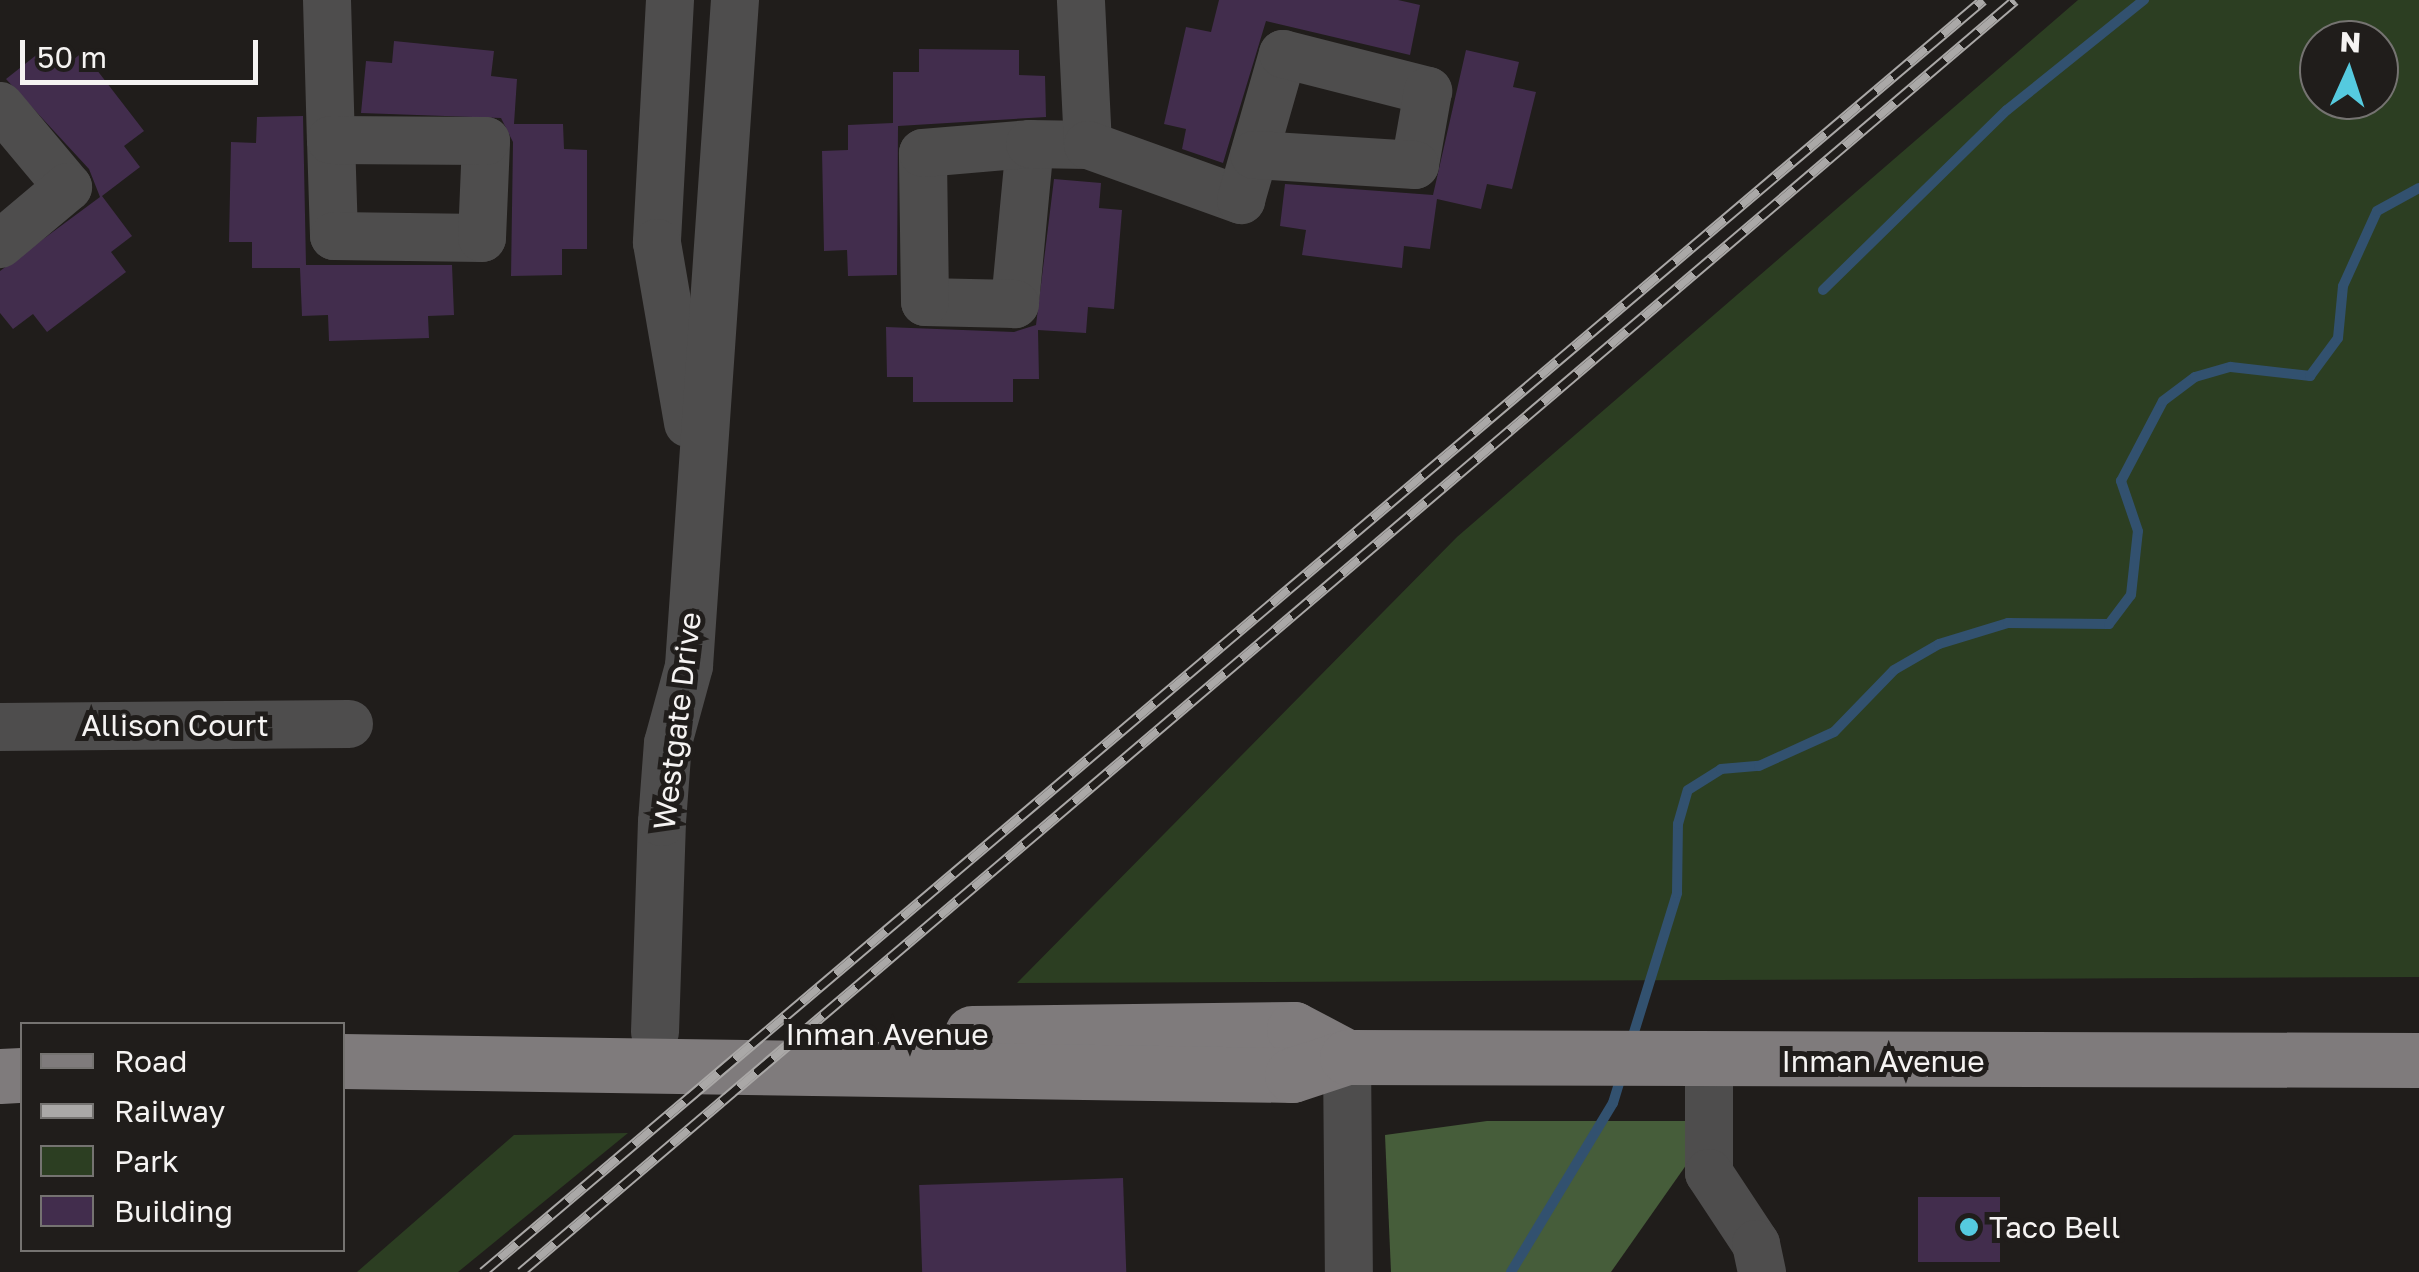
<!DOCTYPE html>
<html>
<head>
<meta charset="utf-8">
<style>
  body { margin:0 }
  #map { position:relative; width:2419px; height:1272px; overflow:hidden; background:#201d1b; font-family:"Golos Text",sans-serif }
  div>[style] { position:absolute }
  .green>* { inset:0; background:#2c3e22 }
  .forest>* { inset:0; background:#465d3a }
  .stream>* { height:10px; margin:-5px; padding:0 5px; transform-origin:5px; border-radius:5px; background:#32516f }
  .building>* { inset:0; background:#422d4d; transform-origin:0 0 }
  .minor>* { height:48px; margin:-24px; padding:0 24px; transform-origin:24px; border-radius:24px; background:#4e4d4d }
  .major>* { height:55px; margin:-27.5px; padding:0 27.5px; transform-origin:27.5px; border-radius:27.5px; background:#7f7b7c }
  .rail>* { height:11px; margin-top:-5.5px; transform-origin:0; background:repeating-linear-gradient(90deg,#201d1b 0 22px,#aaa8a7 0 44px); box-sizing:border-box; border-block:2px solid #aaa8a7 }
  .dots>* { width:28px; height:28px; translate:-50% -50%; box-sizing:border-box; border:5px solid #201d1b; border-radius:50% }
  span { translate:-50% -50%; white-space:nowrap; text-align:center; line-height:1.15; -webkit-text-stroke:10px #201d1b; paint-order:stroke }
  .street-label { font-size:30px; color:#f5f3f2 }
  .poi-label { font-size:30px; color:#f5f3f2 }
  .left { translate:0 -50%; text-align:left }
  .legend { position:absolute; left:20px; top:1022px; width:325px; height:230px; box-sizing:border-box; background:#201d1b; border:2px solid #757371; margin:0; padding:12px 18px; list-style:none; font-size:30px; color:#f5f3f2 }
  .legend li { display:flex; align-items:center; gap:20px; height:50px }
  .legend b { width:50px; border:2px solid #757371 }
  .north { position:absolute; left:2299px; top:20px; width:100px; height:100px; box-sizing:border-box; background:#201d1b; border:2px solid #757371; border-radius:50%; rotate:3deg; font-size:28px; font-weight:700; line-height:40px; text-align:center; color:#f5f3f2 }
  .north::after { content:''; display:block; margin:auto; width:35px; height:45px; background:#55cadf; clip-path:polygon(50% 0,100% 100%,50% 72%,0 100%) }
  .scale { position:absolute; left:20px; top:40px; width:238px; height:45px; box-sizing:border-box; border:5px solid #f5f3f2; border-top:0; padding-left:12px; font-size:30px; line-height:35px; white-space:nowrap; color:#f5f3f2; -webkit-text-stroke:8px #201d1b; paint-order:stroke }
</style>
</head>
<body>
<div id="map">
  <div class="green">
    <i style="clip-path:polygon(evenodd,2078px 0,2419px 0,2419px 977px,1017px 983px,1457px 537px,2078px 0,2319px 40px,2379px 40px,2379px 100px,2319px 100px,2319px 40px)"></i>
    <i style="clip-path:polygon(628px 1133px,458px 1272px,357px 1272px,514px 1135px)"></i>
  </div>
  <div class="forest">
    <i style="clip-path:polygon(1487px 1121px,1690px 1121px,1689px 1161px,1611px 1272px,1391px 1272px,1385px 1135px)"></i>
  </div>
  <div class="stream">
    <i style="left:1823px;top:290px;width:257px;rotate:-44.4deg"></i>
    <i style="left:2007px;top:110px;width:176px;rotate:-38.8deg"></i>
    <i style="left:1631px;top:1042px;width:156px;rotate:-72.8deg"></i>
    <i style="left:1677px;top:893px;width:69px;rotate:-89.2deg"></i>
    <i style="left:1678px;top:824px;width:35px;rotate:-74deg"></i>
    <i style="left:1688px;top:790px;width:39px;rotate:-32deg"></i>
    <i style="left:1721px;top:769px;width:38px;rotate:-5deg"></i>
    <i style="left:1759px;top:766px;width:82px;rotate:-24.4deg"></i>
    <i style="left:1834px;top:732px;width:86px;rotate:-45.9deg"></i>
    <i style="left:1894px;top:670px;width:52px;rotate:-30deg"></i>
    <i style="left:1939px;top:644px;width:72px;rotate:-16.9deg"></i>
    <i style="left:2008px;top:623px;width:101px;rotate:0.6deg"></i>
    <i style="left:2109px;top:624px;width:36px;rotate:-53deg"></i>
    <i style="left:2131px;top:595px;width:64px;rotate:-83.8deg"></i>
    <i style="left:2138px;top:531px;width:53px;rotate:-108.8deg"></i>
    <i style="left:2121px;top:481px;width:90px;rotate:-62.3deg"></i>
    <i style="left:2163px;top:401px;width:40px;rotate:-37deg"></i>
    <i style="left:2195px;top:377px;width:37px;rotate:-16deg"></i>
    <i style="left:2231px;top:367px;width:80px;rotate:6.5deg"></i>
    <i style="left:2310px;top:376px;width:47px;rotate:-53.6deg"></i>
    <i style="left:2338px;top:338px;width:52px;rotate:-84.5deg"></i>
    <i style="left:2343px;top:286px;width:82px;rotate:-65.6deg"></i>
    <i style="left:2377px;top:211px;width:48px;rotate:-28.7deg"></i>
    <i style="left:1511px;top:1272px;width:197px;rotate:-58.9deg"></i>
    <i style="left:1613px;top:1103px;width:31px;rotate:-73deg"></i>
  </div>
  <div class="building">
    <i style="clip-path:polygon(1219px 0,1398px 0,1420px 5px,1410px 55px,1266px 21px,1223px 163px,1182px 149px,1186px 129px,1164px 124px,1186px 27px,1211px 32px)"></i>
    <i style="clip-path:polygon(394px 41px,494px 51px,491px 76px,517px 79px,514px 124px,563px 124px,564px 149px,587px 150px,587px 249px,562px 249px,562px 275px,511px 276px,513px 142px,501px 118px,361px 113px,366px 61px,392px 63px)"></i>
    <i style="clip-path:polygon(49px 45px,65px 66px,83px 52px,144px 131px,124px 146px,140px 167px,102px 196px,132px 236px,111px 252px,126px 272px,47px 332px,33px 314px,13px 329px,0 313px,0 271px,100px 197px,89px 169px,6px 79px)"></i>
    <i style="clip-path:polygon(919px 49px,1019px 50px,1019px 75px,1045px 76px,1046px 117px,898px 126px,897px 275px,848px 276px,847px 250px,824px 251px,822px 151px,848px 150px,848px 125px,893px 123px,893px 72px,919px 72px)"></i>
    <i style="clip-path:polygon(1466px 50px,1519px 62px,1513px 87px,1536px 92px,1512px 189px,1487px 184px,1481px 209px,1437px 199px,1430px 249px,1404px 246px,1402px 268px,1302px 255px,1306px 230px,1280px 226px,1285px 184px,1433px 195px)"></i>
    <i style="clip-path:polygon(303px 116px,306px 265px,452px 265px,454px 315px,428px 316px,429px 338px,329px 341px,328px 315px,302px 316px,300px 268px,252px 268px,252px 242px,229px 242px,231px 142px,256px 143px,257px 117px)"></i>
    <i style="clip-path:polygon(1054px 179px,1101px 183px,1099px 208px,1122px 210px,1114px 309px,1088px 307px,1086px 333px,1038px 330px,1039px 379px,1013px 379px,1013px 402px,913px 402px,913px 377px,887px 377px,886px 327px,1014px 332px,1036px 325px)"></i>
    <i style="left:1123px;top:1178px;width:94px;height:204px;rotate:88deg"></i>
    <i style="left:2000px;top:1197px;width:65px;height:82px;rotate:90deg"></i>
  </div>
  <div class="minor">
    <i style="left:327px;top:0;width:140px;rotate:88.4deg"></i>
    <i style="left:331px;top:140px;width:96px;rotate:88.2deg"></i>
    <i style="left:334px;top:236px;width:148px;rotate:0.8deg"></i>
    <i style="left:482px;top:238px;width:97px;rotate:-87.6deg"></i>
    <i style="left:486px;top:141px;width:155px;rotate:-179.6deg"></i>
    <i style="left:670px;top:0;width:243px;rotate:93.1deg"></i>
    <i style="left:657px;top:243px;width:183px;rotate:80.2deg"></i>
    <i style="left:0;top:106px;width:106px;rotate:50deg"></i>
    <i style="left:68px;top:187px;width:89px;rotate:140deg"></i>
    <i style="left:1030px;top:144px;width:161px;rotate:95.4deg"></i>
    <i style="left:1015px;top:304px;width:90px;rotate:-178.7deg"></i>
    <i style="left:925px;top:302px;width:149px;rotate:-90.8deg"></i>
    <i style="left:923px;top:153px;width:107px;rotate:-4.8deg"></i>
    <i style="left:1030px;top:144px;width:58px;rotate:1deg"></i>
    <i style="left:1088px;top:145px;width:145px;rotate:-92.8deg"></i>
    <i style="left:1088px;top:145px;width:163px;rotate:19.8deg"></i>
    <i style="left:1241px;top:200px;width:152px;rotate:-74deg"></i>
    <i style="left:1283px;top:54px;width:150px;rotate:14.3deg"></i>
    <i style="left:1428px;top:91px;width:75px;rotate:100deg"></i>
    <i style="left:1415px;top:165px;width:161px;rotate:-176.4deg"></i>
    <i style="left:0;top:727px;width:349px;rotate:-0.5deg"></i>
    <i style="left:655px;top:1032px;width:210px;rotate:-88.1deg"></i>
    <i style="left:662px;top:822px;width:79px;rotate:-85.7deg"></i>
    <i style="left:668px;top:743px;width:80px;rotate:-74.7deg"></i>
    <i style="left:689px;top:666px;width:668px;rotate:-86.05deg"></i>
    <i style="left:1347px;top:1057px;width:215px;rotate:89.5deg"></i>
    <i style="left:1709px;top:1061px;width:112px;rotate:90deg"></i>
    <i style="left:1709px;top:1173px;width:85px;rotate:56.5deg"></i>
    <i style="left:1756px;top:1244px;width:29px;rotate:78deg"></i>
  </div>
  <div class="major">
    <i style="left:972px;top:1033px;width:322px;rotate:-0.7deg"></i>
    <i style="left:1294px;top:1029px;width:60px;rotate:27.8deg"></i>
    <i style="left:342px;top:1061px;width:950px;rotate:0.84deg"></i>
    <i style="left:1292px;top:1075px;width:58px;rotate:-18.1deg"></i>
    <i style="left:1347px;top:1057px;width:1072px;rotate:0.16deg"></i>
    <i style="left:0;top:1076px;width:22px;rotate:-3deg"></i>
  </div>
  <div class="rail">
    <i style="left:483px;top:1272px;width:1967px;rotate:-40.3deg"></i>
    <i style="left:521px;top:1272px;width:1962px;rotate:-40.41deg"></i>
  </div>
  <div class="dots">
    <i style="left:1969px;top:1227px;background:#55cadf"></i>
  </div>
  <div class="street-label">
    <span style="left:677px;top:721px;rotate:-83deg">Westgate Drive</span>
    <span style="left:175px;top:725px">Allison Court</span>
    <span style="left:887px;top:1034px">Inman Avenue</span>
    <span style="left:1883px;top:1061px">Inman Avenue</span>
  </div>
  <div class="poi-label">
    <span class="left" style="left:1989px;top:1227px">Taco Bell</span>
  </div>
  <ul class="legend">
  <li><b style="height:12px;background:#7f7b7c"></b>Road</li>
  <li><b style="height:12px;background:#aaa8a7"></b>Railway</li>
  <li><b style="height:28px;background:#2c3e22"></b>Park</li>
  <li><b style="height:28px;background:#422d4d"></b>Building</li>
  </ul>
  <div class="north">N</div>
  <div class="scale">50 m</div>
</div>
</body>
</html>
